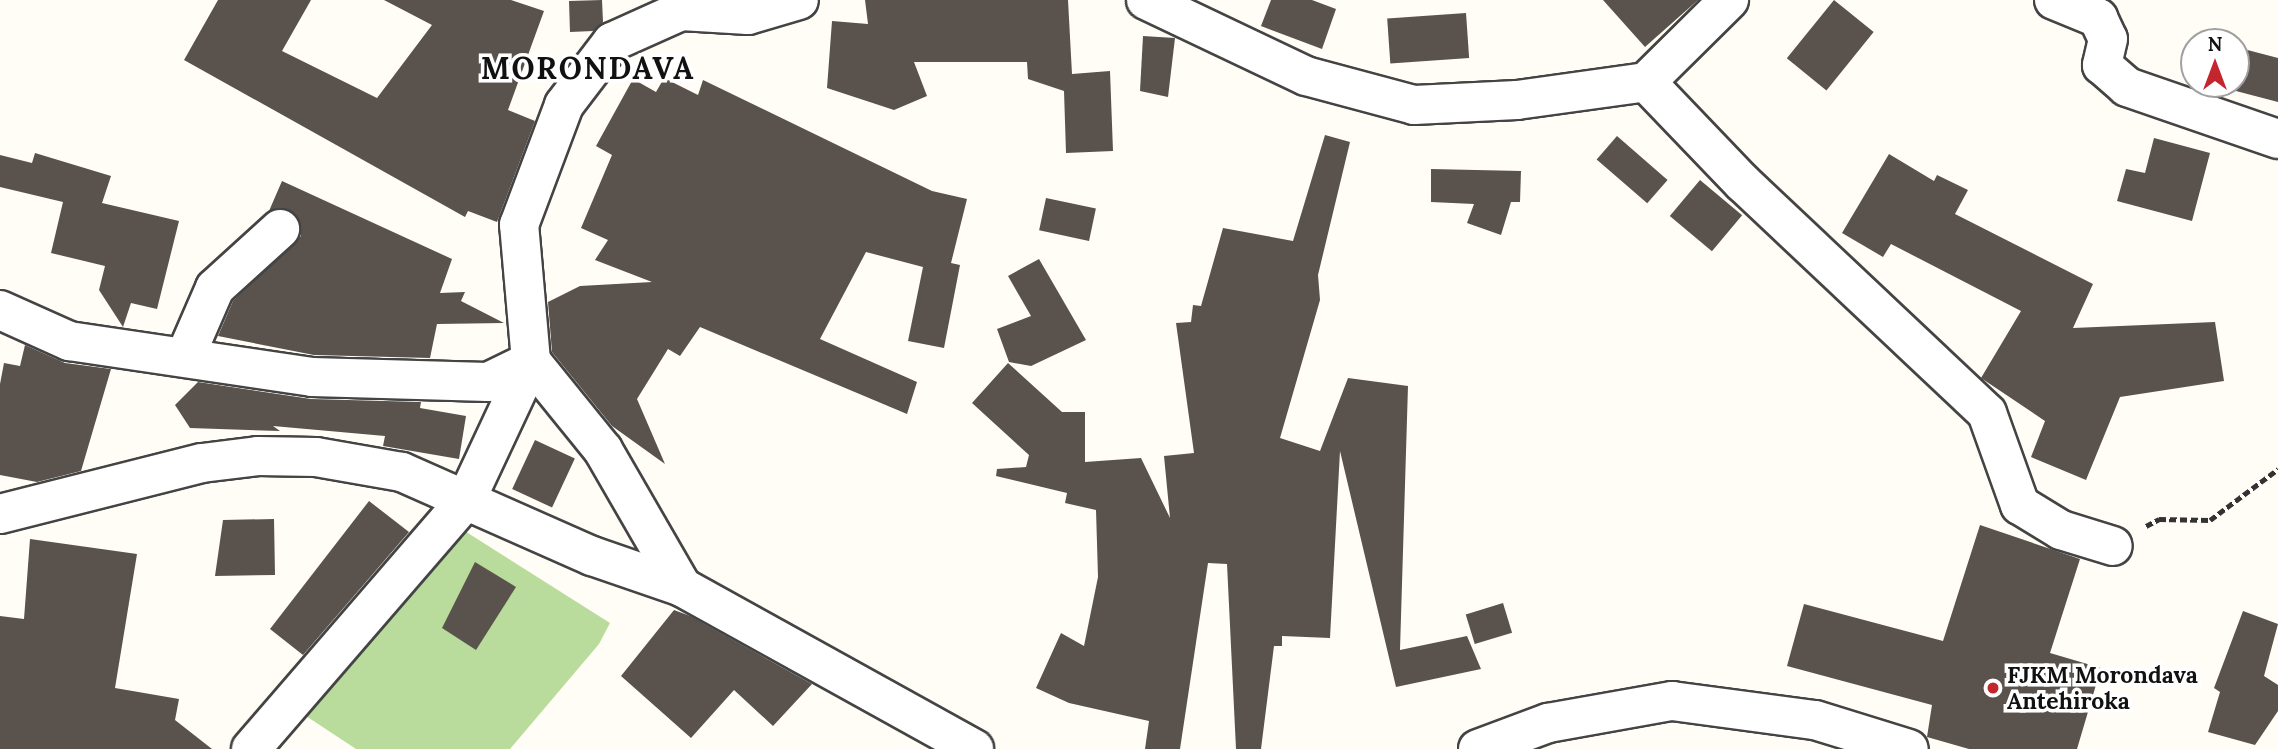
<!DOCTYPE html>
<html>
<head>
<meta charset="utf-8">
<style>
  body { margin:0 }
  #map { position:relative; width:2278px; height:749px; overflow:hidden; background:#fffdf5; font-family:Lora,serif }
  div>[style] { position:absolute }
  .forest>* { inset:0; background:#b9dc9c }
  .building>* { inset:0; background:#5a524d; transform-origin:0 0 }
  .path>* { height:4.5px; margin-top:-2.25px; transform-origin:0; background:repeating-linear-gradient(90deg,#333 0 7px,transparent 0 10.5px) }
  .roads { filter:drop-shadow(2px 0 #444) drop-shadow(-2px 0 #444) drop-shadow(0 2px #444) drop-shadow(0 -2px #444) }
  .minor>* { height:38px; margin:-19px; padding:0 19px; transform-origin:19px; border-radius:19px; background:#fff }
  .dots>* { width:19px; height:19px; translate:-50% -50%; box-sizing:border-box; border:4px solid #fff; border-radius:50% }
  span { translate:-50% -50%; white-space:nowrap; text-align:center; line-height:1.15; -webkit-text-stroke:7px #fff; paint-order:stroke }
  .poi-label { font-size:23px; color:#111; font-weight:700 }
  .left { translate:0 -50%; text-align:left }
  .district-label { font-size:30px; color:#111; font-weight:700; letter-spacing:2px }
  .north { position:absolute; left:2180px; top:28px; width:70px; height:70px; box-sizing:border-box; background:#fff; border:2px solid #a0a0a0; border-radius:50%; rotate:0deg; font-size:19px; font-weight:700; line-height:28px; text-align:center; color:#111 }
  .north::after { content:''; display:block; margin:auto; width:24px; height:32px; background:#c4262e; clip-path:polygon(50% 0,100% 100%,50% 72%,0 100%) }
</style>
</head>
<body>
<div id="map">
  <div class="forest">
    <i style="clip-path:polygon(460px 528px,610px 623px,599px 644px,510px 749px,356px 749px,300px 712px)"></i>
  </div>
  <div class="building">
    <i style="clip-path:polygon(218px 0,311px 0,282px 51px,377px 98px,432px 25px,384px 0,511px 0,544px 11px,508px 110px,535px 121px,497px 222px,468px 211px,465px 217px,184px 60px)"></i>
    <i style="clip-path:polygon(602px 0,603px 22px,593px 31px,570px 32px,569px 1px)"></i>
    <i style="clip-path:polygon(865px 0,1068px 0,1072px 74px,1110px 71px,1113px 151px,1066px 153px,1064px 91px,1028px 79px,1027px 62px,914px 62px,927px 96px,894px 110px,827px 88px,832px 21px,868px 24px)"></i>
    <i style="clip-path:polygon(1271px 0,1312px 0,1336px 9px,1322px 49px,1261px 26px)"></i>
    <i style="clip-path:polygon(1603px 0,1698px 0,1645px 47px)"></i>
    <i style="left:1834px;top:0;width:51px;height:75px;rotate:39deg"></i>
    <i style="left:1466px;top:13px;width:45px;height:79px;rotate:86deg"></i>
    <i style="clip-path:polygon(1143px 36px,1175px 38px,1168px 97px,1140px 91px)"></i>
    <i style="clip-path:polygon(2236px 47px,2278px 58px,2278px 102px,2236px 91px)"></i>
    <i style="clip-path:polygon(664px 78px,698px 95px,703px 80px,932px 191px,967px 199px,951px 263px,960px 265px,944px 348px,908px 341px,923px 267px,866px 252px,820px 339px,917px 382px,907px 414px,700px 327px,680px 356px,668px 349px,637px 399px,665px 464px,612px 426px,552px 352px,548px 302px,580px 286px,652px 282px,595px 260px,608px 240px,581px 228px,612px 155px,596px 146px,633px 79px,656px 92px)"></i>
    <i style="clip-path:polygon(1325px 135px,1350px 142px,1318px 275px,1320px 300px,1280px 438px,1320px 451px,1348px 378px,1408px 386px,1400px 650px,1467px 636px,1481px 669px,1396px 687px,1340px 451px,1330px 638px,1282px 636px,1282px 646px,1274px 646px,1261px 749px,1236px 749px,1227px 564px,1208px 563px,1180px 749px,1145px 749px,1149px 721px,1069px 703px,1036px 688px,1061px 633px,1084px 646px,1098px 577px,1096px 510px,1065px 503px,1067px 493px,996px 476px,997px 469px,1026px 467px,1029px 455px,972px 403px,1008px 363px,1062px 412px,1085px 412px,1085px 462px,1141px 458px,1170px 518px,1164px 456px,1194px 453px,1176px 323px,1191px 322px,1193px 305px,1201px 306px,1223px 228px,1293px 241px)"></i>
    <i style="left:1617px;top:136px;width:67px;height:31px;rotate:41deg"></i>
    <i style="clip-path:polygon(2154px 138px,2210px 153px,2192px 221px,2117px 201px,2126px 169px,2145px 173px)"></i>
    <i style="clip-path:polygon(35px 153px,111px 176px,102px 203px,179px 221px,157px 309px,131px 303px,123px 327px,99px 290px,105px 266px,51px 253px,63px 202px,0 187px,0 155px,32px 163px)"></i>
    <i style="clip-path:polygon(1889px 154px,1934px 181px,1937px 175px,1968px 190px,1955px 214px,2093px 284px,2073px 328px,2215px 322px,2224px 381px,2120px 397px,2086px 480px,2031px 457px,2045px 421px,1981px 378px,2021px 311px,1891px 244px,1883px 257px,1842px 233px)"></i>
    <i style="clip-path:polygon(1431px 169px,1521px 171px,1520px 202px,1511px 202px,1501px 235px,1467px 223px,1474px 204px,1431px 202px)"></i>
    <i style="left:1700px;top:180px;width:55px;height:47px;rotate:40deg"></i>
    <i style="clip-path:polygon(282px 181px,452px 259px,440px 293px,465px 292px,461px 301px,504px 323px,437px 324px,430px 358px,314px 355px,218px 336px,233px 301px,301px 236px,296px 214px,269px 211px)"></i>
    <i style="left:1046px;top:198px;width:51px;height:33px;rotate:12deg"></i>
    <i style="clip-path:polygon(1039px 259px,1086px 340px,1031px 366px,1009px 362px,997px 329px,1031px 316px,1008px 276px)"></i>
    <i style="clip-path:polygon(25px 345px,65px 363px,111px 369px,81px 471px,37px 482px,0 475px,0 384px,4px 363px,20px 366px)"></i>
    <i style="clip-path:polygon(198px 382px,311px 399px,421px 402px,420px 408px,466px 416px,459px 459px,383px 446px,385px 436px,273px 426px,280px 431px,190px 428px,175px 405px)"></i>
    <i style="left:535px;top:440px;width:44px;height:54px;rotate:25deg"></i>
    <i style="clip-path:polygon(369px 501px,409px 532px,303px 655px,270px 629px)"></i>
    <i style="clip-path:polygon(274px 519px,275px 575px,215px 576px,223px 520px)"></i>
    <i style="clip-path:polygon(1980px 525px,2080px 559px,2050px 653px,2101px 668px,2077px 749px,1969px 749px,1927px 737px,1932px 705px,1787px 666px,1804px 604px,1943px 641px)"></i>
    <i style="clip-path:polygon(30px 539px,137px 554px,115px 688px,179px 699px,175px 720px,212px 749px,0 749px,0 616px,24px 619px)"></i>
    <i style="clip-path:polygon(475px 562px,516px 587px,476px 650px,442px 628px)"></i>
    <i style="left:1503px;top:603px;width:31px;height:39px;rotate:73deg"></i>
    <i style="clip-path:polygon(674px 610px,690px 616px,812px 684px,773px 726px,734px 690px,691px 738px,621px 676px)"></i>
    <i style="clip-path:polygon(2243px 611px,2278px 624px,2264px 676px,2278px 685px,2278px 711px,2255px 745px,2208px 732px,2220px 692px,2214px 688px)"></i>
  </div>
  <div class="path">
    <i style="left:2146px;top:526px;width:15px;rotate:-28deg"></i>
    <i style="left:2159px;top:519px;width:51px;rotate:1.1deg"></i>
    <i style="left:2210px;top:520px;width:85px;rotate:-36.9deg"></i>
  </div>
  <div class="roads">
    <div class="minor">
      <i style="left:1146px;top:0;width:177px;rotate:25.4deg"></i>
      <i style="left:1306px;top:76px;width:112px;rotate:15deg"></i>
      <i style="left:1414px;top:105px;width:103px;rotate:-2.8deg"></i>
      <i style="left:1517px;top:100px;width:130px;rotate:-7.9deg"></i>
      <i style="left:1646px;top:82px;width:117px;rotate:-44.7deg"></i>
      <i style="left:2054px;top:0;width:48px;rotate:22.2deg"></i>
      <i style="left:2098px;top:18px;width:23px;rotate:65deg"></i>
      <i style="left:2108px;top:39px;width:27px;rotate:103deg"></i>
      <i style="left:2102px;top:65px;width:33px;rotate:41deg"></i>
      <i style="left:2127px;top:87px;width:160px;rotate:19deg"></i>
      <i style="left:1646px;top:82px;width:140px;rotate:46.2deg"></i>
      <i style="left:1743px;top:183px;width:335px;rotate:43.3deg"></i>
      <i style="left:1987px;top:413px;width:98px;rotate:70.3deg"></i>
      <i style="left:2020px;top:505px;width:48px;rotate:31.4deg"></i>
      <i style="left:2061px;top:530px;width:54px;rotate:17.1deg"></i>
      <i style="left:0;top:310px;width:76px;rotate:24.2deg"></i>
      <i style="left:69px;top:341px;width:246px;rotate:8.4deg"></i>
      <i style="left:312px;top:377px;width:176px;rotate:1.6deg"></i>
      <i style="left:488px;top:382px;width:48px;rotate:-26deg"></i>
      <i style="left:185px;top:357px;width:75px;rotate:-66.5deg"></i>
      <i style="left:215px;top:288px;width:88px;rotate:-42.2deg"></i>
      <i style="left:531px;top:361px;width:114px;rotate:51deg"></i>
      <i style="left:603px;top:450px;width:158px;rotate:60deg"></i>
      <i style="left:0;top:514px;width:208px;rotate:-14.2deg"></i>
      <i style="left:202px;top:463px;width:56px;rotate:-7.1deg"></i>
      <i style="left:258px;top:456px;width:58px;rotate:1deg"></i>
      <i style="left:316px;top:457px;width:87px;rotate:9.9deg"></i>
      <i style="left:402px;top:472px;width:208px;rotate:23.9deg"></i>
      <i style="left:592px;top:556px;width:95px;rotate:19deg"></i>
      <i style="left:682px;top:587px;width:334px;rotate:29deg"></i>
      <i style="left:251px;top:749px;width:329px;rotate:-49.2deg"></i>
      <i style="left:466px;top:500px;width:153px;rotate:-64.9deg"></i>
      <i style="left:531px;top:361px;width:137px;rotate:-95deg"></i>
      <i style="left:519px;top:225px;width:128px;rotate:-69.4deg"></i>
      <i style="left:564px;top:105px;width:79px;rotate:-52.7deg"></i>
      <i style="left:612px;top:42px;width:76px;rotate:-24.2deg"></i>
      <i style="left:681px;top:11px;width:67px;rotate:3.4deg"></i>
      <i style="left:748px;top:15px;width:53px;rotate:-16.4deg"></i>
      <i style="left:1478px;top:749px;width:75px;rotate:-20.4deg"></i>
      <i style="left:1548px;top:723px;width:126px;rotate:-10.1deg"></i>
      <i style="left:1672px;top:701px;width:144px;rotate:7.6deg"></i>
      <i style="left:1815px;top:720px;width:98px;rotate:17.1deg"></i>
    </div>
  </div>
  <div class="dots">
    <i style="left:1993px;top:688px;background:#c4262e"></i>
  </div>
  <div class="poi-label">
    <span class="left" style="left:2007px;top:688px">FJKM Morondava<br>Antehiroka</span>
  </div>
  <div class="district-label">
    <span style="left:588px;top:68px">MORONDAVA</span>
  </div>
  <div class="north">N</div>
</div>
</body>
</html>
